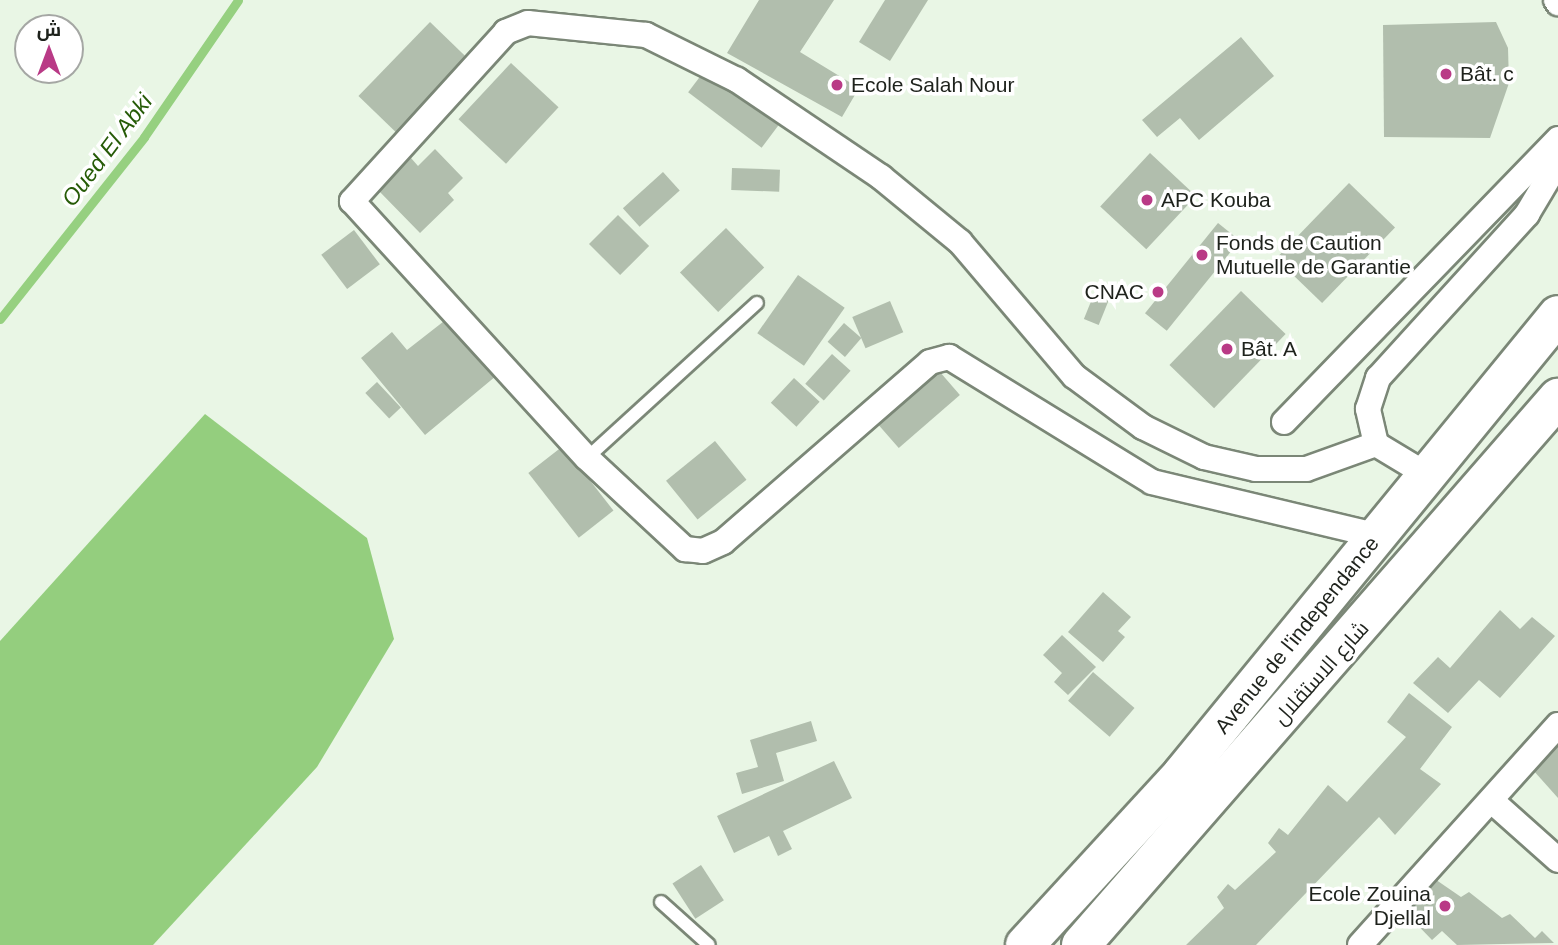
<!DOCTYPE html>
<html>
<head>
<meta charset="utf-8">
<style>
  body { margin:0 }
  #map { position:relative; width:1558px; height:945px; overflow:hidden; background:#e9f6e5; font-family:Arial,Cairo,sans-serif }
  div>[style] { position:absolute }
  .forest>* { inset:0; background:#94ce7e }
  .stream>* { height:9px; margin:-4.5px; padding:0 4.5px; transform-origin:4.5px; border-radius:4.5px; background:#96d080 }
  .building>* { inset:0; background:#b1bead; transform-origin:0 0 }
  .roads { filter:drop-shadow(2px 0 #7b8777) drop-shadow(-2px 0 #7b8777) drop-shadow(0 2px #7b8777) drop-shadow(0 -2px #7b8777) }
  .lane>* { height:12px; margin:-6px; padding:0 6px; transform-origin:6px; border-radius:6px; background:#fff }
  .street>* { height:24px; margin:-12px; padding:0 12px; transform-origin:12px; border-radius:12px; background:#fff }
  .primary>* { height:38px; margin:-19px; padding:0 19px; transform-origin:19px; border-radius:19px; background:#fff }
  .dots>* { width:19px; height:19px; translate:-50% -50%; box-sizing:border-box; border:4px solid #fff; border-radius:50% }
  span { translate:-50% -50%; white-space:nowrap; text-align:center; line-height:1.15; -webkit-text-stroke:7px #fff; paint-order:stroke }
  .poi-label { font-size:21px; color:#1e221c }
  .left { translate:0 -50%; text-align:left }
  .right { translate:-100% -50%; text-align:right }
  .street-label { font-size:21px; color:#1e221c }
  .water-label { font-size:23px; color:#265b07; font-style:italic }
  .north { position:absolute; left:14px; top:14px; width:70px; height:70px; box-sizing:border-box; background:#fff; border:2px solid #a5a7a4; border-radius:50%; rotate:0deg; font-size:19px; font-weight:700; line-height:28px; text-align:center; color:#1e221c }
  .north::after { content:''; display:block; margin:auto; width:24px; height:32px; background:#b93a86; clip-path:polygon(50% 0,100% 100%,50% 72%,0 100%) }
</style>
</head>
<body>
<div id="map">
  <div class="forest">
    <i style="clip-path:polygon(205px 414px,367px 538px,394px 639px,317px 767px,153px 945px,0 945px,0 641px)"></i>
  </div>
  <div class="stream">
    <i style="left:0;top:319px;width:232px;rotate:-51.6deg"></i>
    <i style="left:144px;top:137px;width:166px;rotate:-55.5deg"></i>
  </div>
  <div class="building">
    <i style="clip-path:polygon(759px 0,834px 0,800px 52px,859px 88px,842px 117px,727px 53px)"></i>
    <i style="clip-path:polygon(885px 0,928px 0,890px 61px,859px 42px)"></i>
    <i style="left:430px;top:22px;width:55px;height:103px;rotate:44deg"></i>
    <i style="clip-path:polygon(1496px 22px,1508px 48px,1509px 83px,1490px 138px,1384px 137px,1383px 25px)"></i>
    <i style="clip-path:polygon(1241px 37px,1274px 76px,1199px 140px,1180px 118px,1157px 137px,1142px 120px)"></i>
    <i style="left:511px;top:63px;width:65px;height:77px;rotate:43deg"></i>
    <i style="left:705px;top:70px;width:92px;height:28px;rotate:37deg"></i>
    <i style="clip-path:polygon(435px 149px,463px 178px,448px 193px,454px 200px,420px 233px,378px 190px,411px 158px,418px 166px)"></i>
    <i style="left:1150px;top:153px;width:63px;height:73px;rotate:43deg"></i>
    <i style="left:732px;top:168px;width:48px;height:22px;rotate:2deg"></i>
    <i style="left:663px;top:172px;width:25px;height:54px;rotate:48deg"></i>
    <i style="left:1349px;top:183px;width:64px;height:105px;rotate:44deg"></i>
    <i style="left:618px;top:215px;width:44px;height:41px;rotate:45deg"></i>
    <i style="left:1218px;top:223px;width:28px;height:116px;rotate:39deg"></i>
    <i style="left:726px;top:228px;width:55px;height:64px;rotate:46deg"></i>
    <i style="left:354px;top:230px;width:43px;height:41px;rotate:53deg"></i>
    <i style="left:798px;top:275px;width:57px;height:71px;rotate:35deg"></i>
    <i style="left:1241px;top:291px;width:62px;height:103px;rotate:44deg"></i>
    <i style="left:1094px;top:294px;width:16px;height:27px;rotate:22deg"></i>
    <i style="left:890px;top:301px;width:34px;height:41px;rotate:67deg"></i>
    <i style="clip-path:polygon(448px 318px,496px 376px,425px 435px,361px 358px,392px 332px,407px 350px)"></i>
    <i style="left:844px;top:323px;width:23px;height:25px;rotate:41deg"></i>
    <i style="left:832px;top:354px;width:25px;height:40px;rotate:42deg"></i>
    <i style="left:933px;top:364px;width:41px;height:81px;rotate:49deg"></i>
    <i style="left:794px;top:378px;width:35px;height:34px;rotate:43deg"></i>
    <i style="left:377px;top:382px;width:35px;height:16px;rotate:47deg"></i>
    <i style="left:715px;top:441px;width:50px;height:63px;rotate:51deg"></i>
    <i style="left:563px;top:446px;width:82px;height:44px;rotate:52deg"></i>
    <i style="clip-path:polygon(1103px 592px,1131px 617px,1118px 631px,1125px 637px,1103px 662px,1068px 632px)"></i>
    <i style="clip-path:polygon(1500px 610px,1520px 629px,1532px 617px,1555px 636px,1500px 698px,1479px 680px,1448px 713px,1413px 683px,1438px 657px,1450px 668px)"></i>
    <i style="clip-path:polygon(1062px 635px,1096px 667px,1068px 695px,1054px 682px,1062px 673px,1043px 655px)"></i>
    <i style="left:1093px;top:672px;width:55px;height:38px;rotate:41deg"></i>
    <i style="clip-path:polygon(1409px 693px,1452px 727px,1420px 769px,1441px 784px,1395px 835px,1379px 817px,1256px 945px,1186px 945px,1224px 908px,1217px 897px,1228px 884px,1235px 890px,1276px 852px,1268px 843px,1279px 828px,1288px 835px,1328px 785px,1347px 802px,1406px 737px,1387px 722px)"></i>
    <i style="clip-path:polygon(811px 721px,817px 741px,776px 753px,784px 781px,742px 794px,736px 773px,758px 767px,750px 740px)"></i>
    <i style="clip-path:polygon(1558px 742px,1558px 798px,1533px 770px)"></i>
    <i style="clip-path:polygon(834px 761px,852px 798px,783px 831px,792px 849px,778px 856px,769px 836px,734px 853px,717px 816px)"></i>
    <i style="left:701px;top:865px;width:42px;height:34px;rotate:57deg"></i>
    <i style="clip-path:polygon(1429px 875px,1461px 897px,1469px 892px,1502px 918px,1510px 914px,1535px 938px,1542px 931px,1554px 943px,1457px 945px,1442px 931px,1432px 940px,1402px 909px)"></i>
  </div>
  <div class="roads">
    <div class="lane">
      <i style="left:587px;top:458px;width:230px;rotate:-42.4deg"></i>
      <i style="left:661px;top:902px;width:64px;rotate:41.9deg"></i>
    </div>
    <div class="street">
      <i style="left:1556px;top:0;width:4px;rotate:56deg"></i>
      <i style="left:1284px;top:422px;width:394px;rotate:-45.9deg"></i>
      <i style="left:1376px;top:444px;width:74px;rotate:160.3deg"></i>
      <i style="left:1306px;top:469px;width:50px;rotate:180deg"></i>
      <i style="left:1256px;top:469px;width:53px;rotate:-167deg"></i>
      <i style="left:1204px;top:457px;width:68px;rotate:-153.8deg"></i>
      <i style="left:1143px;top:427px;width:86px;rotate:-143.5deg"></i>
      <i style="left:1074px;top:376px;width:176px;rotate:-130.4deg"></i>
      <i style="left:960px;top:242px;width:102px;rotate:-140.6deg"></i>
      <i style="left:881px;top:177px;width:174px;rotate:-146deg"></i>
      <i style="left:737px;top:80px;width:102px;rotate:-153.7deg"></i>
      <i style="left:646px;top:35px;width:119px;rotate:-174.2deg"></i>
      <i style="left:528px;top:23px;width:24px;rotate:158deg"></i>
      <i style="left:506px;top:32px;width:229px;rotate:132.3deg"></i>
      <i style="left:352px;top:201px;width:348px;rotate:47.6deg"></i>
      <i style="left:587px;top:458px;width:134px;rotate:42.9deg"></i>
      <i style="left:685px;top:549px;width:18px;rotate:6deg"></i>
      <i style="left:703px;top:551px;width:22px;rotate:-24deg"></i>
      <i style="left:723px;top:542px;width:274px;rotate:-41deg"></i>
      <i style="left:930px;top:362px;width:20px;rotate:-15deg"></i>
      <i style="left:949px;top:357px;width:238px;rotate:31.6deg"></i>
      <i style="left:1152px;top:482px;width:233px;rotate:13.4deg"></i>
      <i style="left:1429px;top:476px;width:62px;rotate:-148.9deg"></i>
      <i style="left:1376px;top:444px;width:36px;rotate:-103deg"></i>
      <i style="left:1368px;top:409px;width:33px;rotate:-72deg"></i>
      <i style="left:1378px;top:378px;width:222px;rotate:-47.7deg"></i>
      <i style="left:1527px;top:214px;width:61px;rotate:-59.2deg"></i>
      <i style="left:1493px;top:802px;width:87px;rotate:41.7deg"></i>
      <i style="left:1360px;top:945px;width:296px;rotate:-48deg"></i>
    </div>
    <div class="primary">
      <i style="left:1025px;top:945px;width:232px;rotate:-47.4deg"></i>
      <i style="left:1182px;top:774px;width:593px;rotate:-50.68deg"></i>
      <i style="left:1081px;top:945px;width:726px;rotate:-48.91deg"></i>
    </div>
  </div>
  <div class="dots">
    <i style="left:1446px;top:74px;background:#b93a86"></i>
    <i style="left:837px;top:85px;background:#b93a86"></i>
    <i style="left:1147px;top:200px;background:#b93a86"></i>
    <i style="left:1202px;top:255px;background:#b93a86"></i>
    <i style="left:1158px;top:292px;background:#b93a86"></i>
    <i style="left:1227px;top:349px;background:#b93a86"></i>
    <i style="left:1445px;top:906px;background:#b93a86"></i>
  </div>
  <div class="poi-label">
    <span class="left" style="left:1460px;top:74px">Bât. c</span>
    <span class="left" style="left:851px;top:85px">Ecole Salah Nour</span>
    <span class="left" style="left:1161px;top:200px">APC Kouba</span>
    <span class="left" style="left:1216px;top:255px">Fonds de Caution<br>Mutuelle de Garantie</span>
    <span class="right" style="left:1144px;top:292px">CNAC</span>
    <span class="left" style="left:1241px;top:349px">Bât. A</span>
    <span class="right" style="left:1431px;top:906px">Ecole Zouina<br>Djellal</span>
  </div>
  <div class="street-label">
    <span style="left:1297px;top:635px;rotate:-51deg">Avenue de l'independance</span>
    <span style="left:1321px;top:673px;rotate:-48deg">شارع الاستقلال</span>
  </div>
  <div class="water-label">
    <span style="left:107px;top:150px;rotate:-53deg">Oued El Abki</span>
  </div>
  <div class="north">ش</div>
</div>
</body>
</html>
